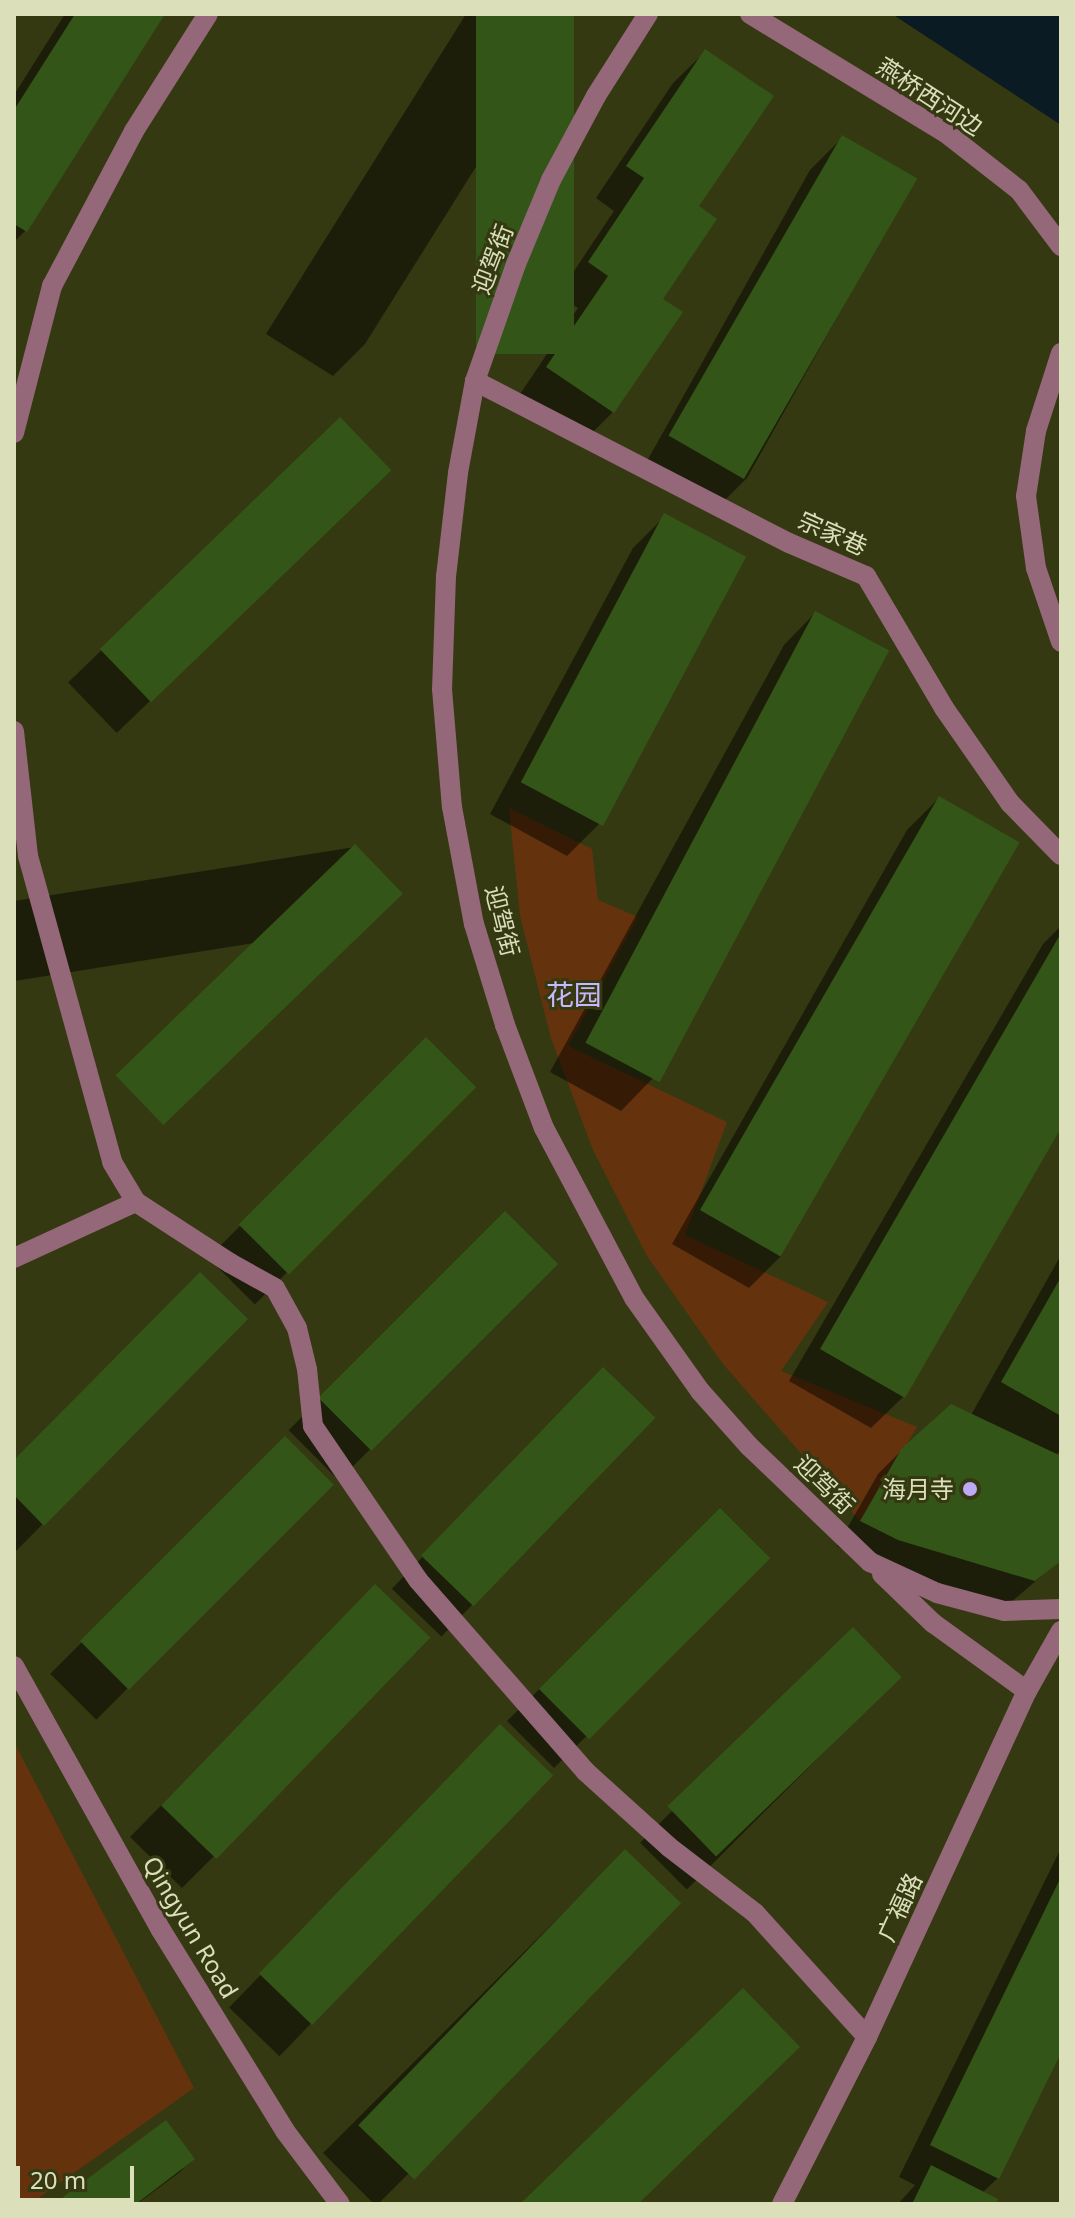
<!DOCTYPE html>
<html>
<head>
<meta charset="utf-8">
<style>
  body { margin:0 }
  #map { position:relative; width:1075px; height:2218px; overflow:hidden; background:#353911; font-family:"Noto Sans","Noto Sans SC",sans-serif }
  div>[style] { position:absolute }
  .green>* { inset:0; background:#64330d }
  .water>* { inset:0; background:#0b1b23 }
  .shadow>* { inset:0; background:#0007; transform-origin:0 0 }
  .building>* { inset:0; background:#335618; transform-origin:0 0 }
  .minor>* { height:20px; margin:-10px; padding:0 10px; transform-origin:10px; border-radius:10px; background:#946779 }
  .dots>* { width:22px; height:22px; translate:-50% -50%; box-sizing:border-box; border:4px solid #353911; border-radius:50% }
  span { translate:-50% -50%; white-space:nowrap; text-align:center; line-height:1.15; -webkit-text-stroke:6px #353911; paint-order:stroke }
  .street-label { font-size:24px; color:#dbe0bb }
  .poi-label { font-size:24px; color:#dbe0bb }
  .right { translate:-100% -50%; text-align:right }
  .quarter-label { font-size:28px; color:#c7b7fe }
  .frame { position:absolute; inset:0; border:16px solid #dbe0bb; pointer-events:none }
  .scale { position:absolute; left:16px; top:2166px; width:118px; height:36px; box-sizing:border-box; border:4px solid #dbe0bb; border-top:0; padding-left:10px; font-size:24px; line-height:28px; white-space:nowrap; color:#dbe0bb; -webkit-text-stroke:6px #353911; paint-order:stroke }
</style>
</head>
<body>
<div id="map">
  <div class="green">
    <i style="clip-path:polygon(509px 808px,592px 849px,598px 900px,638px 917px,568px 1046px,727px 1122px,685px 1235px,828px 1302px,781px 1371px,917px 1427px,860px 1521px,723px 1364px,647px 1256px,593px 1150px,551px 1038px,520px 916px)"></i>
    <i style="clip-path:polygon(14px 1742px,194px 2088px,30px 2204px,14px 2204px)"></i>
  </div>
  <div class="water">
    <i style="clip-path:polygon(892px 14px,1057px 14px,1061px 17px,1061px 125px)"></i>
  </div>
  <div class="shadow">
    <i style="clip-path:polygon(65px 14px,162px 14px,25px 231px,14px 242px,14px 95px)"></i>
    <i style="clip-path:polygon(466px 14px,571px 15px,365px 344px,333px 376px,266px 334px)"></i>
    <i style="clip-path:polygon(705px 52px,696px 207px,613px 412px,581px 444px,516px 400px,578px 308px,558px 295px,614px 211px,596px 198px,673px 83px)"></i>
    <i style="clip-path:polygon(842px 138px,915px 179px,747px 478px,715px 510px,642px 470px,810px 170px)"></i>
    <i style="left:340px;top:420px;width:70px;height:378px;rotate:46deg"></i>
    <i style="clip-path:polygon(665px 516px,599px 824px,567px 856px,490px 814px,633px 548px)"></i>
    <i style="clip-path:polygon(815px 613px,652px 1079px,621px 1111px,550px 1072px,784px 645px)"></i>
    <i style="clip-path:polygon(939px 798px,781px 1256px,749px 1288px,672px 1244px,907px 830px)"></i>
    <i style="left:355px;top:847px;width:79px;height:376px;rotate:81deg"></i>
    <i style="clip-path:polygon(1061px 926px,1061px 1124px,903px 1397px,871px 1428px,789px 1381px,1043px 944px)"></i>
    <i style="left:426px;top:1040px;width:66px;height:308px;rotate:45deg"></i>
    <i style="left:505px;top:1214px;width:71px;height:306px;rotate:45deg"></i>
    <i style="clip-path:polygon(1061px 1255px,1061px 1450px,1056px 1455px,1061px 1458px,1059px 1561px,1009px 1604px,873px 1564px,837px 1546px,878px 1474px,903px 1449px,971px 1415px)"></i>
    <i style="clip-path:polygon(246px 1319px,14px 1553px,14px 1463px)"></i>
    <i style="left:603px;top:1370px;width:69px;height:304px;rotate:44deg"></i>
    <i style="left:285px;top:1439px;width:65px;height:332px;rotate:45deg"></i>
    <i style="clip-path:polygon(720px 1511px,735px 1590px,554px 1768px,507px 1721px)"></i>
    <i style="clip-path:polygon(376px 1587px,214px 1856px,182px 1888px,130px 1837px)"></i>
    <i style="left:853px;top:1630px;width:66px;height:301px;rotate:45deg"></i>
    <i style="left:500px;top:1727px;width:70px;height:390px;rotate:44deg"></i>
    <i style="clip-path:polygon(1061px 1848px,1061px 2048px,998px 2178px,982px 2193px,993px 2204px,898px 2204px,915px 2185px,899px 2177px)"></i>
    <i style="left:625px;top:1851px;width:75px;height:427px;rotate:45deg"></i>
    <i style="clip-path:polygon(165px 2123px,192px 2159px,180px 2172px,137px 2204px,58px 2204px)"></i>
  </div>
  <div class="building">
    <i style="clip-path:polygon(75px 14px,165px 14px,27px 232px,14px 224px,14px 110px)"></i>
    <i style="left:476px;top:14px;width:98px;height:340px"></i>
    <i style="clip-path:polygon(705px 49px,774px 96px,699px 206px,717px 219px,663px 299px,683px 312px,614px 413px,546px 367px,608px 276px,588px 262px,644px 178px,626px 166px)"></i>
    <i style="left:842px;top:135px;width:87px;height:347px;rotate:30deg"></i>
    <i style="left:340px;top:417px;width:74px;height:334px;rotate:46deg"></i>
    <i style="left:664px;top:513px;width:93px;height:305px;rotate:28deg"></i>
    <i style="left:815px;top:611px;width:84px;height:489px;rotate:28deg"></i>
    <i style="left:939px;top:796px;width:93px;height:478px;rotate:30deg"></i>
    <i style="left:355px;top:844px;width:69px;height:333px;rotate:46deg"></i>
    <i style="clip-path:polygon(1061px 933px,1061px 1128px,905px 1398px,820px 1349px)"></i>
    <i style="left:426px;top:1037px;width:71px;height:265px;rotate:45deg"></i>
    <i style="left:505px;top:1211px;width:75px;height:264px;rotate:45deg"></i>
    <i style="clip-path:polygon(200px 1272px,248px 1319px,44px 1526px,14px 1495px,14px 1460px)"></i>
    <i style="clip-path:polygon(1061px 1277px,1061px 1416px,1001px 1382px)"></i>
    <i style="left:603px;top:1367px;width:73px;height:262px;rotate:44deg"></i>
    <i style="clip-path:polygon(951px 1404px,1061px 1456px,1061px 1561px,1035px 1581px,898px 1540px,860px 1521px,902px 1448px)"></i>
    <i style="left:285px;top:1436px;width:69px;height:290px;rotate:45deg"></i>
    <i style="left:720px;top:1508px;width:71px;height:256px;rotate:45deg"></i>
    <i style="left:375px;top:1584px;width:77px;height:308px;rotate:44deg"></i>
    <i style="left:853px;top:1627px;width:70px;height:258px;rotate:46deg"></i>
    <i style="left:500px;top:1724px;width:74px;height:347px;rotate:44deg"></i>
    <i style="left:625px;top:1849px;width:78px;height:384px;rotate:44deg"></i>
    <i style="clip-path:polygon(1061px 1877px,1061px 2053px,999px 2179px,930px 2145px)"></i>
    <i style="clip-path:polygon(743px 1988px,800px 2047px,638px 2204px,520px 2204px)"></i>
    <i style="clip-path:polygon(166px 2120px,195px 2159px,136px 2204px,68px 2204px,63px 2197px)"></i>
    <i style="clip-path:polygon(931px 2165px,998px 2199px,996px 2204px,912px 2204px)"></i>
  </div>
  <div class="minor">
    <i style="left:648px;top:14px;width:97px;rotate:122.4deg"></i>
    <i style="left:596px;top:96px;width:95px;rotate:118.2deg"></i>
    <i style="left:551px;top:180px;width:91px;rotate:112.6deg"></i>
    <i style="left:516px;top:264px;width:124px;rotate:109.3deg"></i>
    <i style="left:475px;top:381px;width:94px;rotate:100.5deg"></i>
    <i style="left:458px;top:473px;width:104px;rotate:96.6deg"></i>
    <i style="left:446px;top:576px;width:113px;rotate:92deg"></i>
    <i style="left:442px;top:689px;width:118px;rotate:85.2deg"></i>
    <i style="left:452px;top:807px;width:119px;rotate:79.4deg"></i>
    <i style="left:474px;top:924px;width:106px;rotate:72.9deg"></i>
    <i style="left:505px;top:1025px;width:110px;rotate:69.3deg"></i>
    <i style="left:544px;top:1128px;width:192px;rotate:62.1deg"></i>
    <i style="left:634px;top:1298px;width:114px;rotate:54.6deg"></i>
    <i style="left:700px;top:1391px;width:74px;rotate:48.3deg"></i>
    <i style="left:749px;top:1446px;width:168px;rotate:43.8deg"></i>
    <i style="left:870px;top:1562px;width:74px;rotate:24.8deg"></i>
    <i style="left:937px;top:1593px;width:69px;rotate:15deg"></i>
    <i style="left:1004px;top:1611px;width:57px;rotate:-2deg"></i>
    <i style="left:750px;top:14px;width:229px;rotate:31.3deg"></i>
    <i style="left:946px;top:133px;width:93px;rotate:38deg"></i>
    <i style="left:1019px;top:190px;width:70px;rotate:53.1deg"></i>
    <i style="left:1061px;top:353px;width:82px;rotate:107.8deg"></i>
    <i style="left:1036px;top:431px;width:66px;rotate:98.7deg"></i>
    <i style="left:1026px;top:496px;width:73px;rotate:82.1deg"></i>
    <i style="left:1036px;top:568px;width:78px;rotate:71.3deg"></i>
    <i style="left:475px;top:381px;width:353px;rotate:27.3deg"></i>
    <i style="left:789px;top:543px;width:84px;rotate:23.2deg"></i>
    <i style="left:866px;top:576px;width:153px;rotate:59.4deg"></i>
    <i style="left:944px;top:708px;width:116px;rotate:55.2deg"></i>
    <i style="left:1010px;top:803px;width:73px;rotate:45.6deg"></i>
    <i style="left:14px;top:433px;width:152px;rotate:-75.5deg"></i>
    <i style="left:52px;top:286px;width:175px;rotate:-62.1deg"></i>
    <i style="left:134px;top:131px;width:138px;rotate:-57.7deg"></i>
    <i style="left:14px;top:731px;width:126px;rotate:83.6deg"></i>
    <i style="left:28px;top:856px;width:317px;rotate:74.6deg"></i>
    <i style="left:112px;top:1162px;width:47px;rotate:59deg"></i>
    <i style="left:136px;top:1202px;width:112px;rotate:33deg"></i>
    <i style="left:230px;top:1263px;width:51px;rotate:29.1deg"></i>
    <i style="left:275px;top:1288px;width:46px;rotate:61.2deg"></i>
    <i style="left:297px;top:1328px;width:42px;rotate:76.3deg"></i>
    <i style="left:307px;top:1369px;width:57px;rotate:84deg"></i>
    <i style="left:313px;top:1426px;width:186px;rotate:55.7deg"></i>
    <i style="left:418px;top:1580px;width:254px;rotate:48.8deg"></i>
    <i style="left:585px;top:1771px;width:113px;rotate:42.1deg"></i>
    <i style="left:669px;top:1847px;width:108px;rotate:37.5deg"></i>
    <i style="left:755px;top:1913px;width:167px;rotate:47.9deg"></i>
    <i style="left:14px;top:1258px;width:134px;rotate:-24.7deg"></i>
    <i style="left:882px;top:1574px;width:71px;rotate:43.9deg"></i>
    <i style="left:933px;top:1623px;width:116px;rotate:35.9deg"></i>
    <i style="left:14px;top:1666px;width:302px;rotate:60.9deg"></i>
    <i style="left:161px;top:1930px;width:236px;rotate:58.3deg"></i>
    <i style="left:285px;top:2131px;width:91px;rotate:53deg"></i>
    <i style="left:782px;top:2204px;width:187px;rotate:-63deg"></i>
    <i style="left:867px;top:2037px;width:381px;rotate:-65.2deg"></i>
    <i style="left:1027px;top:1691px;width:69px;rotate:-60.5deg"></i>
  </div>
  <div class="dots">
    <i style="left:970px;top:1489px;background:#bbaaf6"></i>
  </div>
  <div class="street-label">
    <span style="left:930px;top:96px;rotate:33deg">燕桥西河边</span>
    <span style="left:492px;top:259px;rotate:-69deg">迎驾街</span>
    <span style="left:833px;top:533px;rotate:24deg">宗家巷</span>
    <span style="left:503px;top:921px;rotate:76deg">迎驾街</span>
    <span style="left:825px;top:1484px;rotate:44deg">迎驾街</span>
    <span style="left:899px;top:1907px;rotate:-65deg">广福路</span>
    <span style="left:191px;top:1927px;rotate:59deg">Qingyun Road</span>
  </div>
  <div class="poi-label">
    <span class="right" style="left:954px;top:1489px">海月寺</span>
  </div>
  <div class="quarter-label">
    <span style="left:574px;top:994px">花园</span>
  </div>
  <div class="frame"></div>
  <div class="scale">20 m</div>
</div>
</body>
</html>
